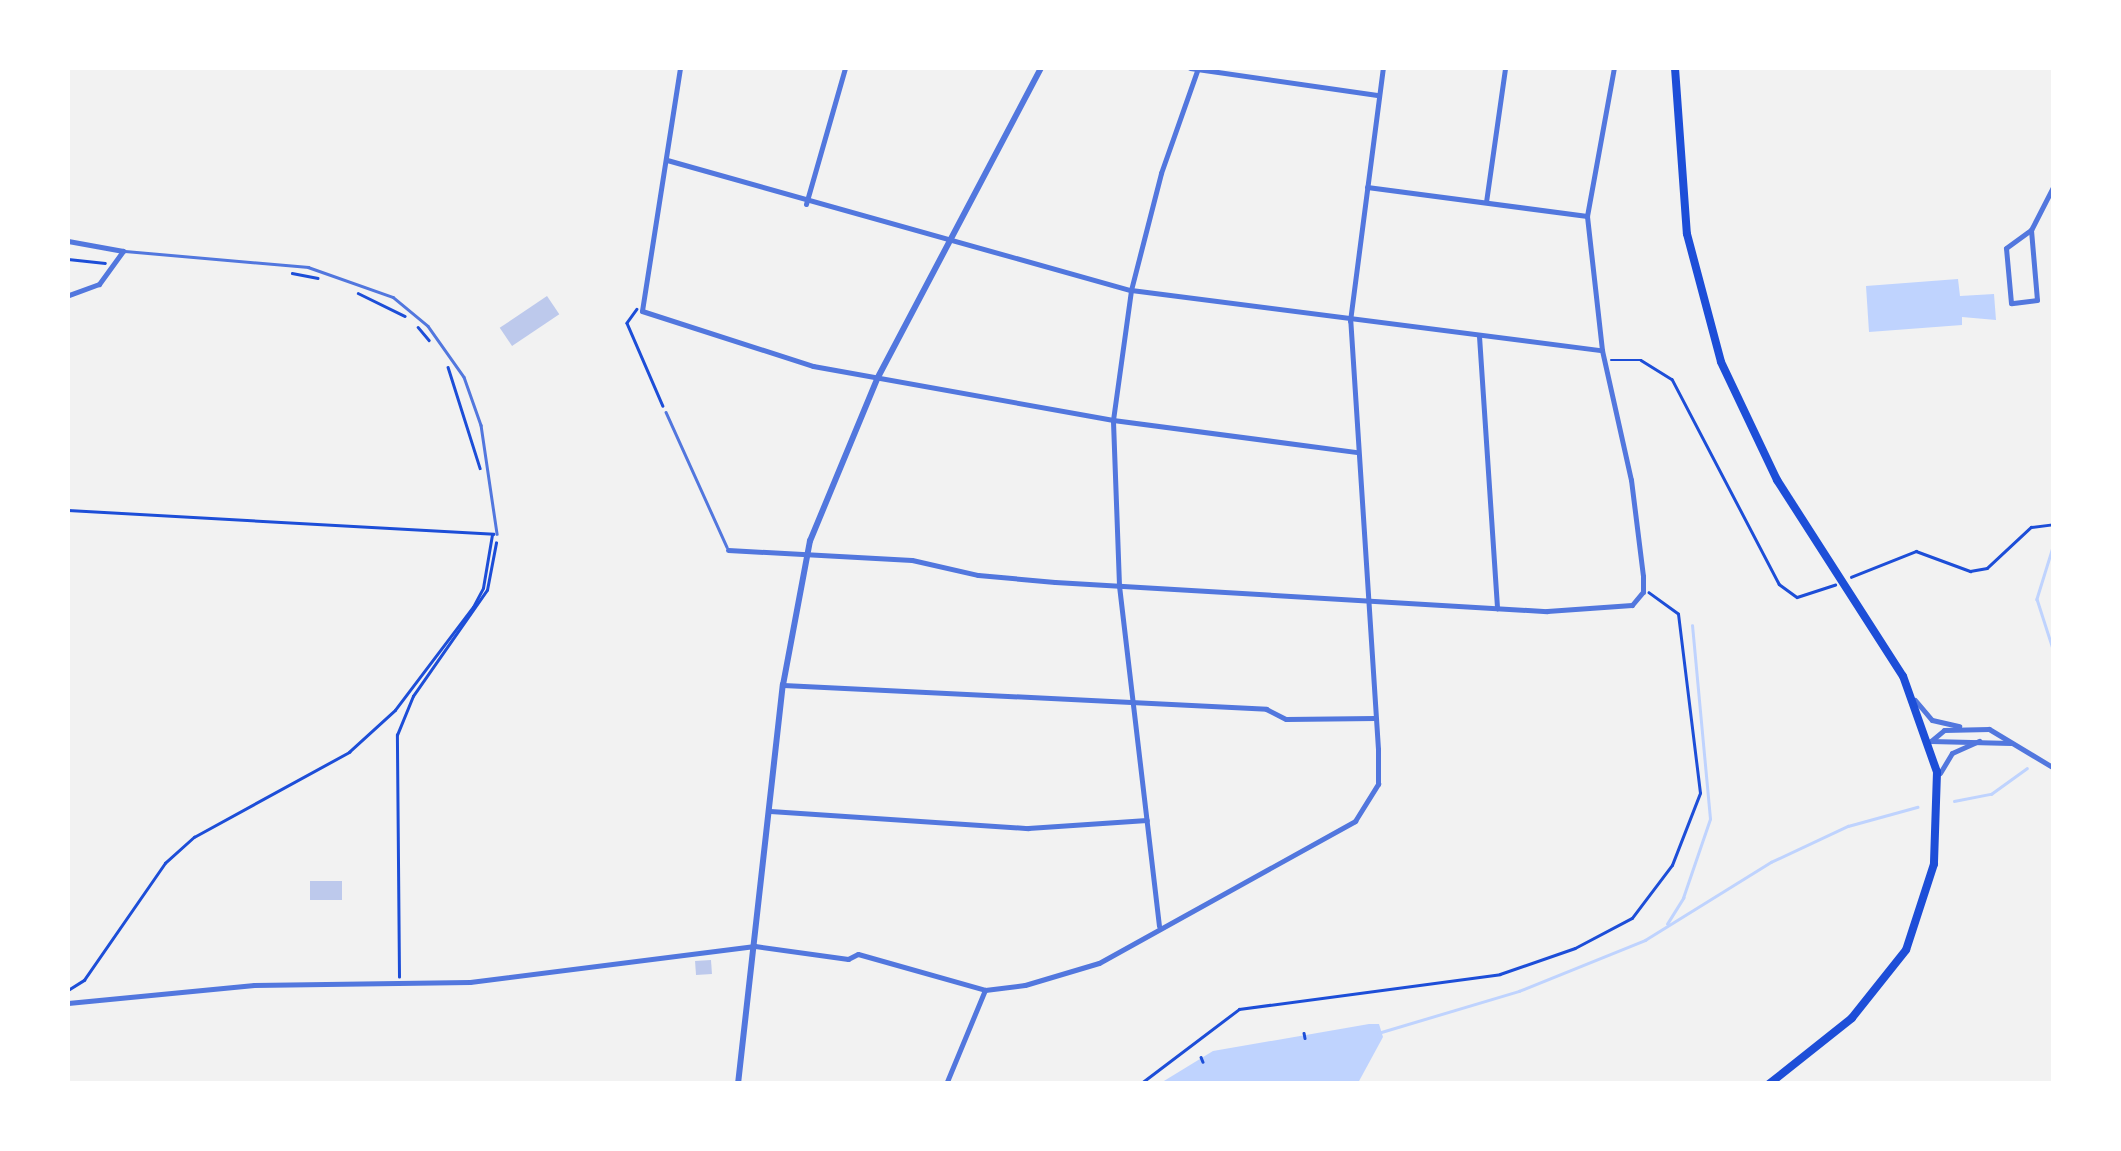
<!DOCTYPE html>
<html>
<head>
<meta charset="utf-8">
<style>
  body { margin:0 }
  #map { position:relative; width:2121px; height:1151px; overflow:hidden; background:#f2f2f2; font-family:Overpass,sans-serif }
  div>[style] { position:absolute }
  .water>* { inset:0; background:#bfd3fe }
  .stream>* { height:2.5px; margin:-1.25px; padding:0 1.25px; transform-origin:1.25px; border-radius:1.25px; background:#bfd3fe }
  .building>* { inset:0; background:#bdc9ec; transform-origin:0 0 }
  .path>* { height:2.5px; margin:-1.25px; padding:0 1.25px; transform-origin:1.25px; border-radius:1.25px; background:#1d4ed8 }
  .service>* { height:2.5px; margin:-1.25px; padding:0 1.25px; transform-origin:1.25px; border-radius:1.25px; background:#5277de }
  .minor>* { height:5px; margin:-2.5px; padding:0 2.5px; transform-origin:2.5px; border-radius:2.5px; background:#5277de }
  .tertiary>* { height:6px; margin:-3px; padding:0 3px; transform-origin:3px; border-radius:3px; background:#5277de }
  .primary>* { height:8px; margin:-4px; padding:0 4px; transform-origin:4px; border-radius:4px; background:#1d4ed8 }
  span { translate:-50% -50%; white-space:nowrap; text-align:center; line-height:1.15; -webkit-text-stroke:10px #fff; paint-order:stroke }
  .frame { position:absolute; inset:0; border:70px solid #fff; pointer-events:none }
</style>
</head>
<body>
<div id="map">
  <div class="water">
    <i style="clip-path:polygon(1958px 279px,1960px 296px,1994px 294px,1996px 320px,1962px 317px,1962px 325px,1869px 332px,1866px 286px)"></i>
    <i style="clip-path:polygon(1369px 1024px,1379px 1024px,1383px 1037px,1358px 1083px,1159px 1084px,1213px 1051px)"></i>
  </div>
  <div class="stream">
    <i style="left:2054px;top:544px;width:58px;rotate:107.2deg"></i>
    <i style="left:2037px;top:599px;width:56px;rotate:72.2deg"></i>
    <i style="left:1954px;top:801px;width:38px;rotate:-11deg"></i>
    <i style="left:1991px;top:794px;width:44px;rotate:-35.8deg"></i>
    <i style="left:1667px;top:924px;width:31px;rotate:-58deg"></i>
    <i style="left:1683px;top:898px;width:83px;rotate:-71.1deg"></i>
    <i style="left:1710px;top:819px;width:194px;rotate:-95.3deg"></i>
    <i style="left:1378px;top:1033px;width:147px;rotate:-16.6deg"></i>
    <i style="left:1519px;top:991px;width:136px;rotate:-22deg"></i>
    <i style="left:1645px;top:940px;width:148px;rotate:-31.8deg"></i>
    <i style="left:1771px;top:862px;width:85px;rotate:-25.1deg"></i>
    <i style="left:1848px;top:826px;width:72px;rotate:-15.4deg"></i>
  </div>
  <div class="building">
    <i style="left:547px;top:296px;width:22px;height:57px;rotate:56deg"></i>
    <i style="left:342px;top:881px;width:19px;height:32px;rotate:90deg"></i>
    <i style="left:711px;top:960px;width:14px;height:16px;rotate:86deg"></i>
  </div>
  <div class="path">
    <i style="left:68px;top:259px;width:37px;rotate:6deg"></i>
    <i style="left:292px;top:273px;width:26px;rotate:11deg"></i>
    <i style="left:358px;top:293px;width:52px;rotate:26.1deg"></i>
    <i style="left:637px;top:309px;width:17px;rotate:126deg"></i>
    <i style="left:627px;top:323px;width:90px;rotate:66.6deg"></i>
    <i style="left:418px;top:327px;width:17px;rotate:50deg"></i>
    <i style="left:1611px;top:360px;width:30px"></i>
    <i style="left:1641px;top:360px;width:36px;rotate:32deg"></i>
    <i style="left:1672px;top:379px;width:231px;rotate:62.4deg"></i>
    <i style="left:1779px;top:584px;width:22px;rotate:36deg"></i>
    <i style="left:1797px;top:597px;width:40px;rotate:-18deg"></i>
    <i style="left:448px;top:367px;width:106px;rotate:72.4deg"></i>
    <i style="left:68px;top:510px;width:426px;rotate:3.2deg"></i>
    <i style="left:1851px;top:577px;width:70px;rotate:-21.8deg"></i>
    <i style="left:1916px;top:551px;width:58px;rotate:20.3deg"></i>
    <i style="left:1970px;top:571px;width:17px;rotate:-10deg"></i>
    <i style="left:1987px;top:568px;width:60px;rotate:-43deg"></i>
    <i style="left:2031px;top:527px;width:23px;rotate:-7deg"></i>
    <i style="left:399px;top:977px;width:242px;rotate:-90.5deg"></i>
    <i style="left:397px;top:735px;width:42px;rotate:-67.7deg"></i>
    <i style="left:413px;top:696px;width:129px;rotate:-55.1deg"></i>
    <i style="left:487px;top:590px;width:48px;rotate:-79.2deg"></i>
    <i style="left:68px;top:990px;width:19px;rotate:-32deg"></i>
    <i style="left:84px;top:980px;width:142px;rotate:-55.3deg"></i>
    <i style="left:165px;top:863px;width:39px;rotate:-42deg"></i>
    <i style="left:194px;top:837px;width:177px;rotate:-28.7deg"></i>
    <i style="left:349px;top:752px;width:62px;rotate:-42.4deg"></i>
    <i style="left:395px;top:710px;width:129px;rotate:-52.9deg"></i>
    <i style="left:473px;top:607px;width:21px;rotate:-62deg"></i>
    <i style="left:483px;top:588px;width:54px;rotate:-80.4deg"></i>
    <i style="left:1304px;top:1033px;width:5px;rotate:79deg"></i>
    <i style="left:1201px;top:1057px;width:5px;rotate:68deg"></i>
    <i style="left:1140px;top:1084px;width:124px;rotate:-37.1deg"></i>
    <i style="left:1239px;top:1009px;width:263px;rotate:-7.6deg"></i>
    <i style="left:1500px;top:974px;width:79px;rotate:-19.1deg"></i>
    <i style="left:1575px;top:948px;width:64px;rotate:-27.8deg"></i>
    <i style="left:1632px;top:918px;width:66px;rotate:-53deg"></i>
    <i style="left:1672px;top:865px;width:77px;rotate:-68.7deg"></i>
    <i style="left:1700px;top:793px;width:180px;rotate:-97deg"></i>
    <i style="left:1678px;top:614px;width:36px;rotate:-144deg"></i>
  </div>
  <div class="service">
    <i style="left:125px;top:251px;width:184px;rotate:5deg"></i>
    <i style="left:308px;top:267px;width:90px;rotate:19.4deg"></i>
    <i style="left:393px;top:297px;width:45px;rotate:39.6deg"></i>
    <i style="left:428px;top:326px;width:62px;rotate:54.8deg"></i>
    <i style="left:464px;top:377px;width:51px;rotate:70.5deg"></i>
    <i style="left:481px;top:425px;width:110px;rotate:81.6deg"></i>
    <i style="left:666px;top:412px;width:148px;rotate:65.7deg"></i>
  </div>
  <div class="minor">
    <i style="left:680px;top:68px;width:246px;rotate:98.9deg"></i>
    <i style="left:642px;top:311px;width:180px;rotate:17.8deg"></i>
    <i style="left:813px;top:366px;width:305px;rotate:10.2deg"></i>
    <i style="left:1113px;top:420px;width:246px;rotate:7.5deg"></i>
    <i style="left:1190px;top:68px;width:189px;rotate:8.2deg"></i>
    <i style="left:667px;top:160px;width:482px;rotate:15.7deg"></i>
    <i style="left:1131px;top:290px;width:475px;rotate:7.3deg"></i>
    <i style="left:1367px;top:187px;width:222px;rotate:7.5deg"></i>
    <i style="left:1486px;top:202px;width:135px;rotate:-81.9deg"></i>
    <i style="left:806px;top:204px;width:141px;rotate:-74deg"></i>
    <i style="left:2031px;top:230px;width:70px;rotate:85.1deg"></i>
    <i style="left:2037px;top:300px;width:26px;rotate:173deg"></i>
    <i style="left:2011px;top:303px;width:55px;rotate:-95.2deg"></i>
    <i style="left:2006px;top:248px;width:31px;rotate:-36deg"></i>
    <i style="left:2031px;top:230px;width:51px;rotate:-62.9deg"></i>
    <i style="left:68px;top:241px;width:56px;rotate:10.3deg"></i>
    <i style="left:123px;top:251px;width:41px;rotate:126deg"></i>
    <i style="left:99px;top:284px;width:33px;rotate:160deg"></i>
    <i style="left:1479px;top:336px;width:273px;rotate:86.2deg"></i>
    <i style="left:728px;top:550px;width:184px;rotate:3.1deg"></i>
    <i style="left:912px;top:560px;width:68px;rotate:12.8deg"></i>
    <i style="left:978px;top:575px;width:77px;rotate:5.2deg"></i>
    <i style="left:1055px;top:582px;width:493px;rotate:3.4deg"></i>
    <i style="left:1547px;top:611px;width:85px;rotate:-4deg"></i>
    <i style="left:1632px;top:605px;width:17px;rotate:-50deg"></i>
    <i style="left:1643px;top:592px;width:16px;rotate:-90deg"></i>
    <i style="left:1643px;top:576px;width:97px;rotate:-97.1deg"></i>
    <i style="left:1631px;top:480px;width:133px;rotate:-102.6deg"></i>
    <i style="left:1602px;top:350px;width:135px;rotate:-96.4deg"></i>
    <i style="left:1587px;top:216px;width:150px;rotate:-79.7deg"></i>
    <i style="left:783px;top:685px;width:484px;rotate:2.8deg"></i>
    <i style="left:1266px;top:709px;width:22px;rotate:27deg"></i>
    <i style="left:1286px;top:719px;width:89px;rotate:-0.6deg"></i>
    <i style="left:1915px;top:700px;width:26px;rotate:50deg"></i>
    <i style="left:1932px;top:720px;width:28px;rotate:13deg"></i>
    <i style="left:1931px;top:741px;width:17px;rotate:-40deg"></i>
    <i style="left:1944px;top:730px;width:45px;rotate:-1.3deg"></i>
    <i style="left:1989px;top:729px;width:76px;rotate:31deg"></i>
    <i style="left:1931px;top:741px;width:80px;rotate:1.4deg"></i>
    <i style="left:1940px;top:773px;width:23px;rotate:-59deg"></i>
    <i style="left:1952px;top:753px;width:30px;rotate:-24deg"></i>
    <i style="left:770px;top:811px;width:259px;rotate:3.8deg"></i>
    <i style="left:1028px;top:828px;width:119px;rotate:-3.8deg"></i>
    <i style="left:1159px;top:926px;width:343px;rotate:-96.7deg"></i>
    <i style="left:1119px;top:585px;width:165px;rotate:-92.1deg"></i>
    <i style="left:1113px;top:420px;width:131px;rotate:-82.1deg"></i>
    <i style="left:1131px;top:290px;width:121px;rotate:-75.6deg"></i>
    <i style="left:1161px;top:173px;width:111px;rotate:-70.6deg"></i>
    <i style="left:68px;top:1003px;width:187px;rotate:-5.5deg"></i>
    <i style="left:254px;top:985px;width:216px;rotate:-0.8deg"></i>
    <i style="left:470px;top:982px;width:287px;rotate:-7.2deg"></i>
    <i style="left:755px;top:946px;width:94px;rotate:8deg"></i>
    <i style="left:848px;top:959px;width:11px;rotate:-27deg"></i>
    <i style="left:858px;top:954px;width:132px;rotate:15.8deg"></i>
    <i style="left:985px;top:990px;width:40px;rotate:-7.1deg"></i>
    <i style="left:1025px;top:985px;width:77px;rotate:-16.6deg"></i>
    <i style="left:1099px;top:963px;width:293px;rotate:-29deg"></i>
    <i style="left:1355px;top:821px;width:44px;rotate:-58.1deg"></i>
    <i style="left:1378px;top:784px;width:35px;rotate:-90deg"></i>
    <i style="left:1378px;top:749px;width:429px;rotate:-93.7deg"></i>
    <i style="left:1350px;top:321px;width:255px;rotate:-82.6deg"></i>
    <i style="left:946px;top:1084px;width:102px;rotate:-67.5deg"></i>
  </div>
  <div class="tertiary">
    <i style="left:738px;top:1084px;width:402px;rotate:-83.6deg"></i>
    <i style="left:783px;top:685px;width:147px;rotate:-79.4deg"></i>
    <i style="left:810px;top:541px;width:175px;rotate:-67.5deg"></i>
    <i style="left:877px;top:379px;width:352px;rotate:-62.2deg"></i>
  </div>
  <div class="primary">
    <i style="left:1675px;top:68px;width:166px;rotate:85.9deg"></i>
    <i style="left:1687px;top:234px;width:132px;rotate:75.1deg"></i>
    <i style="left:1721px;top:362px;width:131px;rotate:64.6deg"></i>
    <i style="left:1777px;top:480px;width:233px;rotate:57.3deg"></i>
    <i style="left:1903px;top:676px;width:102px;rotate:70.5deg"></i>
    <i style="left:1937px;top:772px;width:92px;rotate:91.9deg"></i>
    <i style="left:1934px;top:864px;width:90px;rotate:108deg"></i>
    <i style="left:1906px;top:950px;width:87px;rotate:128.5deg"></i>
    <i style="left:1852px;top:1018px;width:106px;rotate:141.5deg"></i>
  </div>
  <div class="frame"></div>
</div>
</body>
</html>
